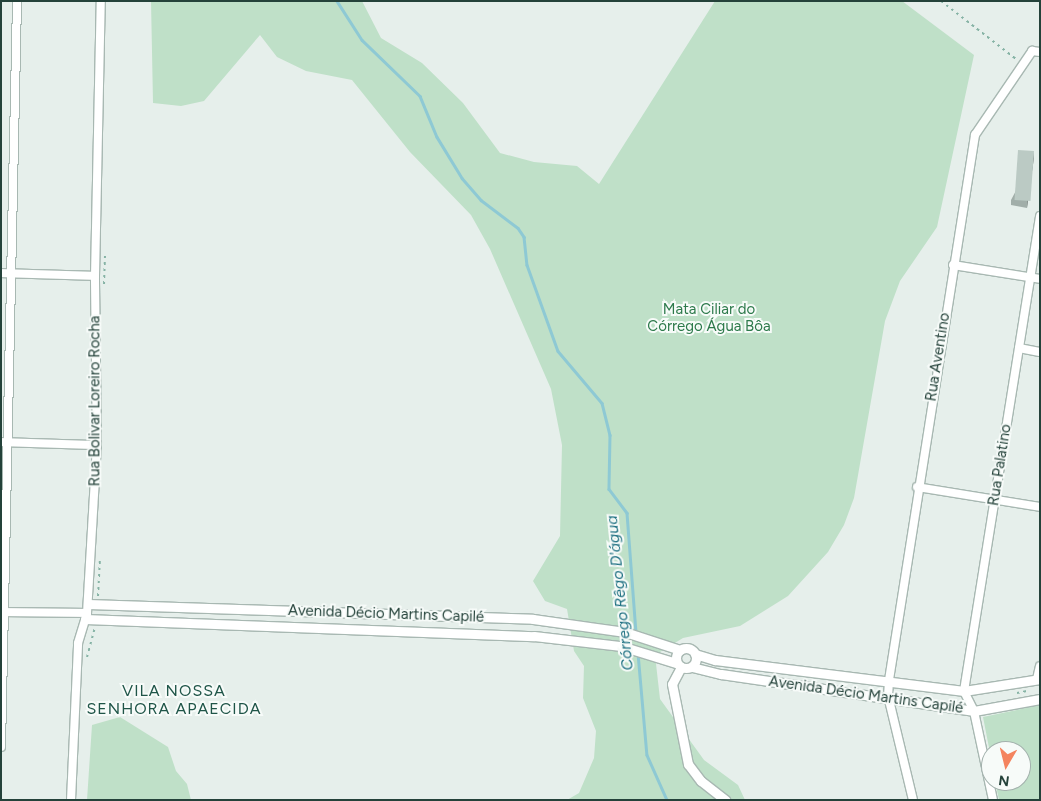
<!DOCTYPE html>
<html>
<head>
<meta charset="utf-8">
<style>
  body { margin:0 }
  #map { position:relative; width:1041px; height:801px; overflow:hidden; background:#e6efeb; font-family:Figtree,sans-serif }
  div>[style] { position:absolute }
  .green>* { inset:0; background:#bfe0c8 }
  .stream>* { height:2.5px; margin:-1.25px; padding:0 1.25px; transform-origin:1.25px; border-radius:1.25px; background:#8ec9d4 }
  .path>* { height:2px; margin-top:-1px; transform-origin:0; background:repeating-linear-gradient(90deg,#86b3a5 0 2.5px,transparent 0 6.5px) }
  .roads { filter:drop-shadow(1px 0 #a8b8b2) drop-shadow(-1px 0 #a8b8b2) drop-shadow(0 1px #a8b8b2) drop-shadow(0 -1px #a8b8b2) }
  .minor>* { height:8px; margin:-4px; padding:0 4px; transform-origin:4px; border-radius:4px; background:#fff }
  .tertiary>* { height:9px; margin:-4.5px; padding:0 4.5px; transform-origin:4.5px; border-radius:4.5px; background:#fff }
  .tertiary>.ring { margin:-4.5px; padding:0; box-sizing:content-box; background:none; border:9px solid #fff; border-radius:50% }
  .wall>* { inset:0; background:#a1aea9 }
  .shaded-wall>* { inset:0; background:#838d89 }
  .building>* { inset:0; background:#bbcac4; transform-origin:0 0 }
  span { translate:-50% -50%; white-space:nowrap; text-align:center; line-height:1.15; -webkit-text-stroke:4px #f7fbf9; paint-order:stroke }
  .park-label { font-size:15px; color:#2d7a4b }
  .street-label { font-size:15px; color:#24423a }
  .water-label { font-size:16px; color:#1c6f80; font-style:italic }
  .neighbourhood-label { font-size:16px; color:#1f5548; letter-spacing:1px }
  .frame { position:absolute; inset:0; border:2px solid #24423a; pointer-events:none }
  .north { position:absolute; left:981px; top:741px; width:50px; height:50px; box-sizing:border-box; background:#f7fbf9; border:1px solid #a3b1ad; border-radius:50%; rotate:188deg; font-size:14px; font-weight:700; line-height:20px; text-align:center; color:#24423a }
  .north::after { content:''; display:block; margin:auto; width:18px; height:22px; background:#f4845f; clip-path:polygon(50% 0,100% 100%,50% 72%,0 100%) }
</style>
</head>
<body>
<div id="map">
  <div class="green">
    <i style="clip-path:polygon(151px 1px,362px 1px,381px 38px,422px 63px,463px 103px,500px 153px,534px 162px,577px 166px,599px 184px,715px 1px,902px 1px,974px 55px,937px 227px,900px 281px,885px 321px,854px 498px,844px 525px,828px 552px,788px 596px,740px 626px,683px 638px,655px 655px,660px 699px,704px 760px,738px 785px,745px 800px,567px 800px,579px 793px,594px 758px,596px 731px,583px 698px,584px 666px,574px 651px,567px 609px,545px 601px,533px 581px,560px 536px,562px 445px,551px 389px,490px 249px,471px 215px,410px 152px,352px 80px,306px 71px,277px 57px,260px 35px,204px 101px,181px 106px,153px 103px)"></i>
    <i style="clip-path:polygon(1040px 705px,1040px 800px,999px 800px,995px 781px,1021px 781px,1021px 751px,991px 751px,991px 758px,983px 717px)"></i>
    <i style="clip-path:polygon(120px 717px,168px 747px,176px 771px,187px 784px,191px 800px,87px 800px,92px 725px)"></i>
  </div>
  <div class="stream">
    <i style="left:337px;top:1px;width:46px;rotate:57.3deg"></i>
    <i style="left:362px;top:40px;width:81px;rotate:44deg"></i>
    <i style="left:420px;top:96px;width:44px;rotate:67.5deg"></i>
    <i style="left:437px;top:137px;width:48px;rotate:58.6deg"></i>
    <i style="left:462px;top:178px;width:29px;rotate:49deg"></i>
    <i style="left:481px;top:200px;width:46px;rotate:37.1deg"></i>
    <i style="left:518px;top:228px;width:11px;rotate:56deg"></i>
    <i style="left:524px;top:237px;width:28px;rotate:84deg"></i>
    <i style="left:527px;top:265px;width:91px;rotate:70.2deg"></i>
    <i style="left:558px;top:351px;width:68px;rotate:49.8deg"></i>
    <i style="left:602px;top:403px;width:33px;rotate:76deg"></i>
    <i style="left:610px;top:435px;width:54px;rotate:91.1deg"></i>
    <i style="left:609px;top:489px;width:30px;rotate:53deg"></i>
    <i style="left:627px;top:513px;width:120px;rotate:85.7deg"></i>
    <i style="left:638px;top:653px;width:102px;rotate:85deg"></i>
    <i style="left:647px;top:755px;width:49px;rotate:66deg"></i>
  </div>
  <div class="path">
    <i style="left:941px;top:1px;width:95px;rotate:37.7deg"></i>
    <i style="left:104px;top:284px;width:30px;rotate:-88deg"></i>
    <i style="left:98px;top:596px;width:37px;rotate:-87deg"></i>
    <i style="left:87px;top:657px;width:30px;rotate:-75deg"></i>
    <i style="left:1017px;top:693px;width:10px;rotate:-11deg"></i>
  </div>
  <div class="roads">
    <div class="minor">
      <i style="left:953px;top:265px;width:88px;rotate:9.1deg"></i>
      <i style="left:1px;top:273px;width:94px;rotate:1.8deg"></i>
      <i style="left:1019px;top:348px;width:21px;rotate:11deg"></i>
      <i style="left:1px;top:442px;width:96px;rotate:1.8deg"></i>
      <i style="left:917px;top:487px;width:125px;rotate:9.2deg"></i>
      <i style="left:2px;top:612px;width:85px;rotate:0.7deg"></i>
      <i style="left:1037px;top:679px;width:13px;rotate:-77deg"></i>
      <i style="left:1px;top:747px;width:746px;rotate:-88.77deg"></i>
      <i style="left:71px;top:800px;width:157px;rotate:-87.4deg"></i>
      <i style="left:78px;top:643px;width:31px;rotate:-73deg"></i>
      <i style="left:87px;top:613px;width:168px;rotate:-86.6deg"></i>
      <i style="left:97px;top:445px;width:169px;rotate:-90.7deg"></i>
      <i style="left:95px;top:276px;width:275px;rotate:-88.8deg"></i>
      <i style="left:913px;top:800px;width:107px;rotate:-103.5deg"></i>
      <i style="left:888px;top:696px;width:16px;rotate:-86deg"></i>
      <i style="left:889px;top:680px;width:552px;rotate:-81.03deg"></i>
      <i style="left:975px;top:135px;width:102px;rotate:-55.8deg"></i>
      <i style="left:1032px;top:51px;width:8px;rotate:7deg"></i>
      <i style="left:993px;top:800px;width:91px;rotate:-102.1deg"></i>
      <i style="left:974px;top:711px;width:22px;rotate:-117deg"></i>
      <i style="left:964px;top:691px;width:481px;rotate:-80.9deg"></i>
    </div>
    <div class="tertiary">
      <i style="left:88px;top:604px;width:445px;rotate:1.9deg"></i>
      <i style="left:533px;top:619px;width:93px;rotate:8deg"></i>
      <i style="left:625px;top:632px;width:58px;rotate:18.1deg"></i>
      <i style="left:85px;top:619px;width:449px;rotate:2.2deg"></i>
      <i style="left:534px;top:636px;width:88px;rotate:6.6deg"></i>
      <i style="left:621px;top:646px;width:58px;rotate:17.2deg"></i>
      <i class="ring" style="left:676px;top:648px;width:11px;height:11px"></i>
      <i style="left:695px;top:654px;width:21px;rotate:17deg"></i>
      <i style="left:715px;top:660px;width:251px;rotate:7.1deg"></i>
      <i style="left:964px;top:691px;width:77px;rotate:-9deg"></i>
      <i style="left:681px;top:667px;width:19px;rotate:118deg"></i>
      <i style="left:672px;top:684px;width:82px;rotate:78.7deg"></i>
      <i style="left:688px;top:764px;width:21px;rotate:53deg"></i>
      <i style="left:701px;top:781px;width:31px;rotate:38deg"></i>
      <i style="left:692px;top:667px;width:30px;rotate:14deg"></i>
      <i style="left:721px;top:674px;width:256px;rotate:8.3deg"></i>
      <i style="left:974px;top:711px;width:67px;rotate:-10.3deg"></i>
    </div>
  </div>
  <div class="wall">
    <i style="clip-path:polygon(1034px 157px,1027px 208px,1011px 205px,1011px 200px)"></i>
  </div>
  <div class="shaded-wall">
    <i style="clip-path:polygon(1034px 151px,1034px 157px,1027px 208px,1027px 202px)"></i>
  </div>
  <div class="building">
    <i style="left:1018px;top:150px;width:16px;height:50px;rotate:4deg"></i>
  </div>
  <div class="park-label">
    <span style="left:709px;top:318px">Mata Ciliar do<br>Córrego Água Bôa</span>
  </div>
  <div class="street-label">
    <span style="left:938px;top:357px;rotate:-81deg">Rua Aventino</span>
    <span style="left:95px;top:401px;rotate:-90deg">Rua Bolivar Loreiro Rocha</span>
    <span style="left:1000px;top:465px;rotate:-81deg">Rua Palatino</span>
    <span style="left:386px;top:614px;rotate:2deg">Avenida Décio Martins Capilé</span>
    <span style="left:866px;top:695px;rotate:8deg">Avenida Décio Martins Capilé</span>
  </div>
  <div class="water-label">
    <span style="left:620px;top:593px;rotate:-96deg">Córrego Rêgo D'água</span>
  </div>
  <div class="neighbourhood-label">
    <span style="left:174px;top:700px">VILA NOSSA<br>SENHORA APAECIDA</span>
  </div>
  <div class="frame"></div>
  <div class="north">N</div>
</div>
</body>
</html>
